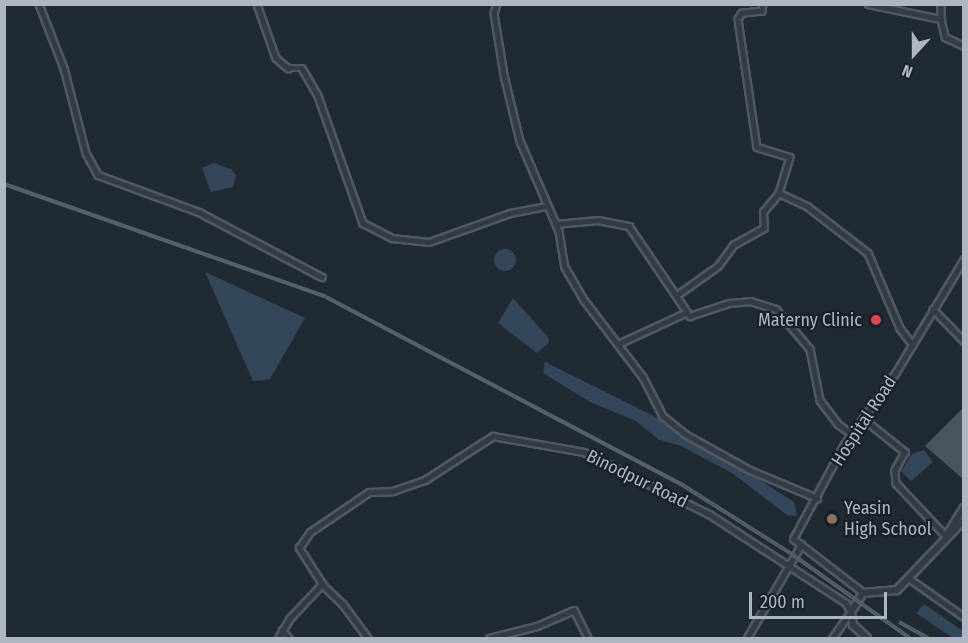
<!DOCTYPE html>
<html>
<head>
<meta charset="utf-8">
<style>
  body { margin:0 }
  #map { position:relative; width:968px; height:643px; overflow:hidden; background:#202a33; font-family:"Fira Sans Condensed",sans-serif }
  div>[style] { position:absolute }
  .water>* { inset:0; background:#34475a }
  .round { border-radius:50% }
  .building>* { inset:0; background:#485460 }
  .roads { filter:drop-shadow(2px 0 #505963) drop-shadow(-2px 0 #505963) drop-shadow(0 2px #505963) drop-shadow(0 -2px #505963) }
  .minor>* { height:4.5px; margin:-2.25px; padding:0 2.25px; transform-origin:2.25px; border-radius:2.25px; background:#333b44 }
  .tertiary>* { height:6px; margin:-3px; padding:0 3px; transform-origin:3px; border-radius:3px; background:#333b44 }
  .rail>* { height:4px; margin-top:-2px; transform-origin:0; background:repeating-linear-gradient(90deg,#192029 0 4.5px,#55606b 0 9px); box-sizing:border-box; border-block:2px solid #55606b }
  .dots>* { width:16px; height:16px; translate:-50% -50%; box-sizing:border-box; border:3px solid #192029; border-radius:50% }
  span { translate:-50% -50%; white-space:nowrap; text-align:center; line-height:1.15; -webkit-text-stroke:4.5px #192029; paint-order:stroke }
  .poi-label { font-size:18px; color:#adb6c2 }
  .right { translate:-100% -50%; text-align:right }
  .left { translate:0 -50%; text-align:left }
  .street-label { font-size:18px; color:#adb6c2 }
  .frame { position:absolute; inset:0; border:6px solid #adb6c2; pointer-events:none }
  .north { position:absolute; left:884px; top:24px; width:60px; height:60px; -webkit-text-stroke:4px #192029; paint-order:stroke; rotate:201deg; font-size:16px; font-weight:700; line-height:24px; text-align:center; color:#adb6c2 }
  .north::after { content:''; display:block; margin:auto; width:21px; height:27px; background:#adb6c2; clip-path:polygon(50% 0,100% 100%,50% 72%,0 100%) }
  .scale { position:absolute; left:749px; top:592px; width:138px; height:27px; box-sizing:border-box; border:3px solid #adb6c2; border-top:0; padding-left:8px; font-size:18px; line-height:21px; white-space:nowrap; color:#adb6c2; -webkit-text-stroke:4px #192029; paint-order:stroke }
</style>
</head>
<body>
<div id="map">
  <div class="water">
    <i style="clip-path:polygon(214px 163px,231px 169px,236px 175px,233px 187px,211px 192px,202px 168px)"></i>
    <i class="round" style="left:494px;top:249px;width:22px;height:22px"></i>
    <i style="clip-path:polygon(205px 272px,305px 318px,270px 379px,253px 381px)"></i>
    <i style="clip-path:polygon(513px 298px,548px 337px,549px 343px,537px 353px,498px 323px)"></i>
    <i style="clip-path:polygon(545px 362px,656px 417px,744px 470px,794px 502px,797px 516px,787px 515px,732px 473px,679px 445px,659px 440px,636px 421px,590px 402px,543px 373px)"></i>
    <i style="clip-path:polygon(924px 450px,933px 462px,911px 481px,901px 471px,913px 453px)"></i>
    <i style="clip-path:polygon(924px 604px,963px 631px,963px 638px,953px 638px,916px 613px)"></i>
  </div>
  <div class="building">
    <i style="clip-path:polygon(963px 408px,963px 479px,925px 446px)"></i>
  </div>
  <div class="roads">
    <div class="minor">
      <i style="left:39px;top:4px;width:69px;rotate:68.7deg"></i>
      <i style="left:64px;top:68px;width:88px;rotate:75.5deg"></i>
      <i style="left:86px;top:153px;width:25px;rotate:61deg"></i>
      <i style="left:98px;top:175px;width:108px;rotate:20.1deg"></i>
      <i style="left:199px;top:212px;width:139px;rotate:27.9deg"></i>
      <i style="left:257px;top:4px;width:57px;rotate:70.6deg"></i>
      <i style="left:276px;top:58px;width:16px;rotate:40deg"></i>
      <i style="left:288px;top:68px;width:14px"></i>
      <i style="left:302px;top:68px;width:32px;rotate:60deg"></i>
      <i style="left:318px;top:96px;width:135px;rotate:70.5deg"></i>
      <i style="left:363px;top:223px;width:33px;rotate:27deg"></i>
      <i style="left:392px;top:238px;width:37px;rotate:6deg"></i>
      <i style="left:429px;top:242px;width:86px;rotate:-19.7deg"></i>
      <i style="left:510px;top:213px;width:38px;rotate:-11deg"></i>
      <i style="left:497px;top:4px;width:9px;rotate:108deg"></i>
      <i style="left:494px;top:13px;width:63px;rotate:80.8deg"></i>
      <i style="left:504px;top:75px;width:68px;rotate:76.4deg"></i>
      <i style="left:520px;top:141px;width:98px;rotate:66.6deg"></i>
      <i style="left:559px;top:231px;width:36px;rotate:81deg"></i>
      <i style="left:565px;top:267px;width:39px;rotate:60deg"></i>
      <i style="left:585px;top:301px;width:96px;rotate:52.7deg"></i>
      <i style="left:643px;top:377px;width:44px;rotate:62.9deg"></i>
      <i style="left:663px;top:416px;width:28px;rotate:39deg"></i>
      <i style="left:685px;top:434px;width:74px;rotate:29deg"></i>
      <i style="left:750px;top:470px;width:73px;rotate:22.7deg"></i>
      <i style="left:763px;top:4px;width:7px;rotate:98deg"></i>
      <i style="left:762px;top:11px;width:20px;rotate:174deg"></i>
      <i style="left:742px;top:13px;width:7px;rotate:124deg"></i>
      <i style="left:738px;top:19px;width:129px;rotate:81.6deg"></i>
      <i style="left:757px;top:147px;width:34px;rotate:17deg"></i>
      <i style="left:790px;top:157px;width:38px;rotate:107deg"></i>
      <i style="left:779px;top:193px;width:31px;rotate:25deg"></i>
      <i style="left:807px;top:206px;width:77px;rotate:37.6deg"></i>
      <i style="left:868px;top:253px;width:82px;rotate:66.9deg"></i>
      <i style="left:900px;top:328px;width:21px;rotate:53deg"></i>
      <i style="left:868px;top:4px;width:75px;rotate:11.6deg"></i>
      <i style="left:941px;top:19px;width:18px;rotate:77deg"></i>
      <i style="left:945px;top:37px;width:21px;rotate:25deg"></i>
      <i style="left:941px;top:4px;width:15px;rotate:90deg"></i>
      <i style="left:556px;top:224px;width:42px;rotate:-5.4deg"></i>
      <i style="left:598px;top:220px;width:32px;rotate:11deg"></i>
      <i style="left:629px;top:226px;width:109px;rotate:55.9deg"></i>
      <i style="left:690px;top:316px;width:41px;rotate:-18.4deg"></i>
      <i style="left:729px;top:303px;width:21px;rotate:-5deg"></i>
      <i style="left:750px;top:301px;width:27px;rotate:17deg"></i>
      <i style="left:776px;top:309px;width:52px;rotate:49.6deg"></i>
      <i style="left:810px;top:349px;width:52px;rotate:78.9deg"></i>
      <i style="left:820px;top:400px;width:30px;rotate:53deg"></i>
      <i style="left:838px;top:424px;width:17px;rotate:36deg"></i>
      <i style="left:677px;top:295px;width:50px;rotate:-35.3deg"></i>
      <i style="left:718px;top:266px;width:26px;rotate:-54deg"></i>
      <i style="left:733px;top:245px;width:35px;rotate:-29deg"></i>
      <i style="left:764px;top:228px;width:16px;rotate:-94deg"></i>
      <i style="left:763px;top:212px;width:25px;rotate:-50deg"></i>
      <i style="left:933px;top:309px;width:45px;rotate:45.9deg"></i>
      <i style="left:618px;top:344px;width:74px;rotate:-24.8deg"></i>
      <i style="left:864px;top:419px;width:53px;rotate:38.8deg"></i>
      <i style="left:905px;top:452px;width:21px;rotate:119deg"></i>
      <i style="left:895px;top:470px;width:13px;rotate:86deg"></i>
      <i style="left:896px;top:483px;width:73px;rotate:46.7deg"></i>
      <i style="left:910px;top:579px;width:66px;rotate:35.1deg"></i>
      <i style="left:322px;top:584px;width:29px;rotate:44deg"></i>
      <i style="left:343px;top:604px;width:42px;rotate:53.7deg"></i>
      <i style="left:863px;top:593px;width:88px;rotate:-142.4deg"></i>
      <i style="left:793px;top:539px;width:106px;rotate:-61.7deg"></i>
      <i style="left:843px;top:446px;width:91px;rotate:-54.4deg"></i>
      <i style="left:896px;top:372px;width:132px;rotate:-59deg"></i>
      <i style="left:282px;top:630px;width:11px;rotate:49deg"></i>
      <i style="left:278px;top:638px;width:23px;rotate:-59deg"></i>
      <i style="left:290px;top:618px;width:47px;rotate:-46.7deg"></i>
      <i style="left:322px;top:584px;width:43px;rotate:-122.6deg"></i>
      <i style="left:299px;top:548px;width:19px;rotate:-55deg"></i>
      <i style="left:310px;top:532px;width:71px;rotate:-34.1deg"></i>
      <i style="left:369px;top:492px;width:24px;rotate:-2deg"></i>
      <i style="left:393px;top:491px;width:34px;rotate:-19deg"></i>
      <i style="left:425px;top:480px;width:81px;rotate:-32.9deg"></i>
      <i style="left:493px;top:436px;width:92px;rotate:10deg"></i>
      <i style="left:584px;top:452px;width:140px;rotate:26.4deg"></i>
      <i style="left:709px;top:514px;width:163px;rotate:33deg"></i>
      <i style="left:846px;top:603px;width:10px;rotate:61deg"></i>
      <i style="left:851px;top:612px;width:32px;rotate:125deg"></i>
      <i style="left:489px;top:638px;width:49px;rotate:-14deg"></i>
      <i style="left:537px;top:626px;width:40px;rotate:-23.4deg"></i>
      <i style="left:574px;top:610px;width:31px;rotate:63deg"></i>
      <i style="left:747px;top:638px;width:108px;rotate:-59.9deg"></i>
    </div>
    <div class="tertiary">
      <i style="left:947px;top:535px;width:32px;rotate:-58deg"></i>
      <i style="left:867px;top:638px;width:19px;rotate:-137deg"></i>
      <i style="left:853px;top:625px;width:13px;rotate:-99deg"></i>
      <i style="left:851px;top:612px;width:22px;rotate:-58deg"></i>
      <i style="left:863px;top:593px;width:34px;rotate:-5deg"></i>
      <i style="left:897px;top:590px;width:97px;rotate:-46.3deg"></i>
    </div>
  </div>
  <div class="rail">
    <i style="left:4px;top:184px;width:341px;rotate:19.3deg"></i>
    <i style="left:326px;top:297px;width:405px;rotate:27.8deg"></i>
    <i style="left:684px;top:486px;width:129px;rotate:32.3deg"></i>
    <i style="left:793px;top:555px;width:143px;rotate:35.4deg"></i>
    <i style="left:899px;top:622px;width:33px;rotate:29deg"></i>
  </div>
  <div class="dots">
    <i style="left:876px;top:320px;background:#e0444e"></i>
    <i style="left:832px;top:519px;background:#8d6e63"></i>
  </div>
  <div class="poi-label">
    <span class="right" style="left:862px;top:320px">Materny Clinic</span>
    <span class="left" style="left:844px;top:519px">Yeasin<br>High School</span>
  </div>
  <div class="street-label">
    <span style="left:864px;top:421px;rotate:-57deg">Hospital Road</span>
    <span style="left:637px;top:479px;rotate:26deg">Binodpur Road</span>
  </div>
  <div class="frame"></div>
  <div class="north">N</div>
  <div class="scale">200 m</div>
</div>
</body>
</html>
